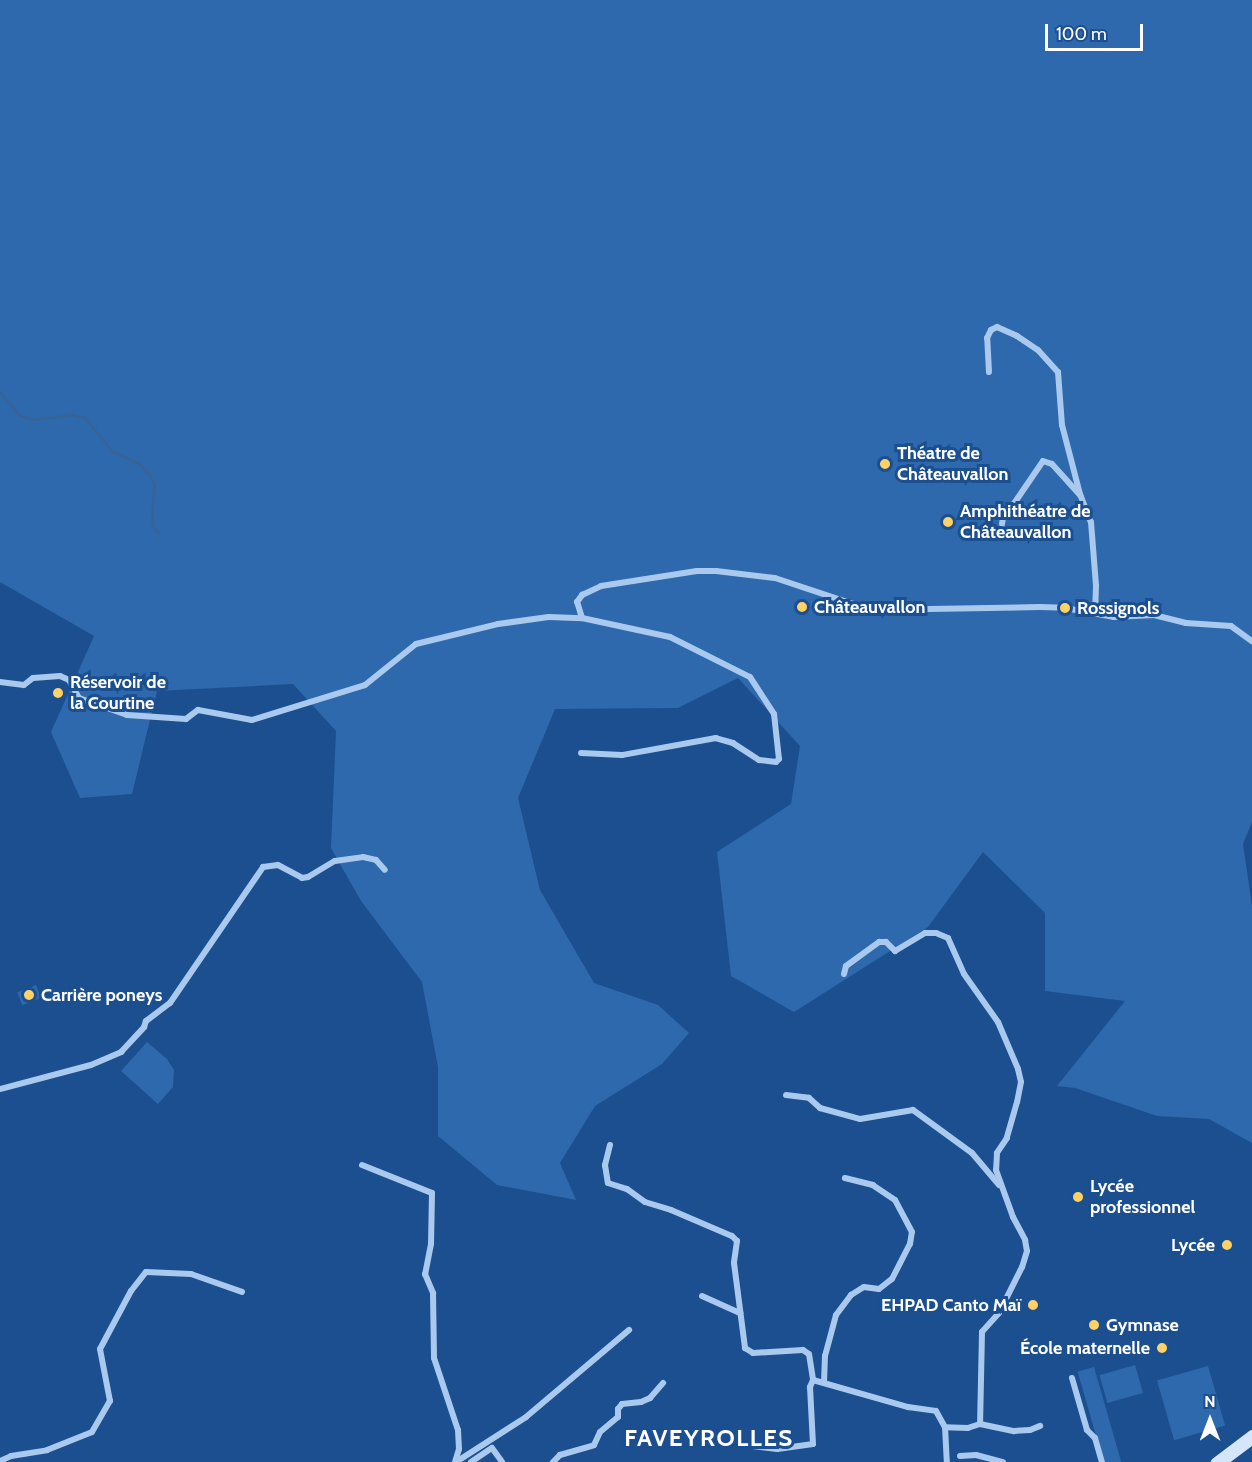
<!DOCTYPE html>
<html>
<head>
<meta charset="utf-8">
<style>
  body { margin:0 }
  #map { position:relative; width:1252px; height:1462px; overflow:hidden; background:#1b4f8f; font-family:Cabin,sans-serif }
  div>[style] { position:absolute }
  .green>* { inset:0; background:#2e69ad; transform-origin:0 0 }
  .stream>* { height:2px; margin:-1px; padding:0 1px; transform-origin:1px; border-radius:1px; background:#3c6290 }
  .street>* { height:6px; margin:-3px; padding:0 3px; transform-origin:3px; border-radius:3px; background:#a9c9ee }
  .secondary>* { height:8px; margin:-4px; padding:0 4px; transform-origin:4px; border-radius:4px; background:#d6e6fa }
  .dots>* { width:16px; height:16px; translate:-50% -50%; box-sizing:border-box; border:3px solid #1b4f8f; border-radius:50% }
  span { translate:-50% -50%; white-space:nowrap; text-align:center; line-height:1.15; -webkit-text-stroke:6px #1b4f8f; paint-order:stroke }
  .poi-label { font-size:18px; color:#fff; font-weight:700 }
  .left { translate:0 -50%; text-align:left }
  .right { translate:-100% -50%; text-align:right }
  .district-label { font-size:24px; color:#fff; font-weight:700; letter-spacing:1.5px }
  .north { position:absolute; left:1180px; top:1390px; width:60px; height:60px; -webkit-text-stroke:4px #1b4f8f; paint-order:stroke; rotate:0deg; font-size:16px; font-weight:700; line-height:24px; text-align:center; color:#fff }
  .north::after { content:''; display:block; margin:auto; width:21px; height:27px; background:#fff; clip-path:polygon(50% 0,100% 100%,50% 72%,0 100%) }
  .scale { position:absolute; left:1045px; top:24px; width:98px; height:27px; box-sizing:border-box; border:3px solid #fff; border-top:0; padding-left:8px; font-size:18px; line-height:21px; white-space:nowrap; color:#fff; -webkit-text-stroke:4px #1b4f8f; paint-order:stroke }
</style>
</head>
<body>
<div id="map">
  <div class="green">
    <i style="clip-path:polygon(0 0,1252px 0,1252px 822px,1243px 844px,1252px 906px,1252px 1143px,1209px 1119px,1157px 1116px,1075px 1088px,1057px 1086px,1125px 1001px,1045px 991px,1045px 913px,983px 852px,928px 927px,794px 1012px,731px 976px,717px 852px,791px 804px,800px 746px,738px 678px,678px 708px,555px 709px,518px 798px,540px 890px,594px 983px,658px 1005px,689px 1033px,662px 1064px,595px 1106px,560px 1163px,576px 1200px,497px 1185px,438px 1136px,438px 1067px,422px 982px,361px 901px,331px 848px,336px 731px,293px 684px,157px 691px,132px 794px,80px 798px,51px 732px,94px 636px,0 582px)"></i>
    <i style="left:36px;top:985px;width:14px;height:20px;rotate:69deg"></i>
    <i style="clip-path:polygon(147px 1042px,167px 1059px,174px 1070px,173px 1087px,158px 1104px,121px 1071px)"></i>
    <i style="left:1135px;top:1365px;width:29px;height:37px;rotate:74deg"></i>
    <i style="left:1208px;top:1366px;width:62px;height:53px;rotate:74deg"></i>
    <i style="left:1094px;top:1367px;width:99px;height:17px;rotate:74deg"></i>
  </div>
  <div class="stream">
    <i style="left:0;top:392px;width:30px;rotate:50deg"></i>
    <i style="left:19px;top:415px;width:15px;rotate:20deg"></i>
    <i style="left:33px;top:420px;width:39px;rotate:-7deg"></i>
    <i style="left:72px;top:415px;width:13px;rotate:13deg"></i>
    <i style="left:85px;top:418px;width:44px;rotate:50.5deg"></i>
    <i style="left:113px;top:452px;width:27px;rotate:24deg"></i>
    <i style="left:138px;top:463px;width:17px;rotate:45deg"></i>
    <i style="left:150px;top:475px;width:13px;rotate:67deg"></i>
    <i style="left:155px;top:487px;width:27px;rotate:96deg"></i>
    <i style="left:152px;top:514px;width:13px;rotate:86deg"></i>
    <i style="left:153px;top:527px;width:9px;rotate:49deg"></i>
  </div>
  <div class="street">
    <i style="left:989px;top:372px;width:34px;rotate:-93deg"></i>
    <i style="left:987px;top:338px;width:9px;rotate:-63deg"></i>
    <i style="left:991px;top:330px;width:7px;rotate:-27deg"></i>
    <i style="left:997px;top:327px;width:22px;rotate:24deg"></i>
    <i style="left:1017px;top:336px;width:25px;rotate:34deg"></i>
    <i style="left:1038px;top:350px;width:30px;rotate:48deg"></i>
    <i style="left:1058px;top:372px;width:53px;rotate:85.7deg"></i>
    <i style="left:1062px;top:425px;width:71px;rotate:75.4deg"></i>
    <i style="left:1080px;top:494px;width:30px;rotate:69deg"></i>
    <i style="left:1091px;top:522px;width:64px;rotate:85.5deg"></i>
    <i style="left:1096px;top:586px;width:28px;rotate:92deg"></i>
    <i style="left:1002px;top:524px;width:13px;rotate:-81deg"></i>
    <i style="left:1004px;top:511px;width:11px;rotate:-34deg"></i>
    <i style="left:1013px;top:505px;width:53px;rotate:-55.7deg"></i>
    <i style="left:1043px;top:461px;width:9px;rotate:18deg"></i>
    <i style="left:1052px;top:464px;width:42px;rotate:47.9deg"></i>
    <i style="left:582px;top:618px;width:17px;rotate:-107deg"></i>
    <i style="left:577px;top:602px;width:9px;rotate:-54deg"></i>
    <i style="left:582px;top:595px;width:21px;rotate:-25deg"></i>
    <i style="left:601px;top:586px;width:97px;rotate:-8.9deg"></i>
    <i style="left:697px;top:571px;width:19px"></i>
    <i style="left:716px;top:571px;width:59px;rotate:6.8deg"></i>
    <i style="left:775px;top:578px;width:101px;rotate:18.4deg"></i>
    <i style="left:871px;top:610px;width:169px;rotate:-1deg"></i>
    <i style="left:1040px;top:607px;width:25px;rotate:2deg"></i>
    <i style="left:1065px;top:608px;width:50px;rotate:10.4deg"></i>
    <i style="left:1114px;top:617px;width:40px;rotate:-2.9deg"></i>
    <i style="left:1154px;top:615px;width:33px;rotate:14deg"></i>
    <i style="left:1186px;top:623px;width:45px;rotate:3.8deg"></i>
    <i style="left:1231px;top:626px;width:26px;rotate:36deg"></i>
    <i style="left:0;top:682px;width:24px;rotate:7deg"></i>
    <i style="left:24px;top:685px;width:11px;rotate:-38deg"></i>
    <i style="left:33px;top:678px;width:27px;rotate:-4deg"></i>
    <i style="left:60px;top:676px;width:10px;rotate:24deg"></i>
    <i style="left:69px;top:680px;width:21px;rotate:61deg"></i>
    <i style="left:79px;top:698px;width:51px;rotate:19.5deg"></i>
    <i style="left:127px;top:715px;width:59px;rotate:3.9deg"></i>
    <i style="left:186px;top:719px;width:15px;rotate:-37deg"></i>
    <i style="left:198px;top:710px;width:55px;rotate:10.5deg"></i>
    <i style="left:252px;top:720px;width:118px;rotate:-17.2deg"></i>
    <i style="left:365px;top:685px;width:65px;rotate:-38.8deg"></i>
    <i style="left:416px;top:644px;width:84px;rotate:-13.7deg"></i>
    <i style="left:498px;top:624px;width:51px;rotate:-7.8deg"></i>
    <i style="left:549px;top:617px;width:33px;rotate:2deg"></i>
    <i style="left:582px;top:618px;width:90px;rotate:12.2deg"></i>
    <i style="left:670px;top:637px;width:89px;rotate:26.6deg"></i>
    <i style="left:750px;top:677px;width:44px;rotate:57deg"></i>
    <i style="left:774px;top:714px;width:45px;rotate:83.7deg"></i>
    <i style="left:779px;top:759px;width:4px;rotate:135deg"></i>
    <i style="left:776px;top:762px;width:17px;rotate:-173deg"></i>
    <i style="left:759px;top:760px;width:31px;rotate:-147deg"></i>
    <i style="left:733px;top:743px;width:18px;rotate:-164deg"></i>
    <i style="left:716px;top:738px;width:96px;rotate:169.7deg"></i>
    <i style="left:622px;top:755px;width:41px;rotate:-177.2deg"></i>
    <i style="left:844px;top:974px;width:8px;rotate:-76deg"></i>
    <i style="left:846px;top:966px;width:41px;rotate:-36deg"></i>
    <i style="left:879px;top:942px;width:7px"></i>
    <i style="left:886px;top:942px;width:13px;rotate:45deg"></i>
    <i style="left:895px;top:951px;width:35px;rotate:-31deg"></i>
    <i style="left:925px;top:933px;width:11px"></i>
    <i style="left:936px;top:933px;width:13px;rotate:23deg"></i>
    <i style="left:948px;top:938px;width:39px;rotate:66deg"></i>
    <i style="left:964px;top:974px;width:59px;rotate:54.7deg"></i>
    <i style="left:998px;top:1022px;width:51px;rotate:66.9deg"></i>
    <i style="left:1018px;top:1069px;width:13px;rotate:77deg"></i>
    <i style="left:1021px;top:1082px;width:20px;rotate:101deg"></i>
    <i style="left:1017px;top:1102px;width:37px;rotate:106deg"></i>
    <i style="left:1007px;top:1138px;width:18px;rotate:124deg"></i>
    <i style="left:997px;top:1153px;width:17px;rotate:93deg"></i>
    <i style="left:996px;top:1170px;width:50px;rotate:70.1deg"></i>
    <i style="left:1013px;top:1217px;width:26px;rotate:62deg"></i>
    <i style="left:1025px;top:1240px;width:11px;rotate:80deg"></i>
    <i style="left:1027px;top:1251px;width:17px;rotate:107deg"></i>
    <i style="left:1022px;top:1267px;width:51px;rotate:116.6deg"></i>
    <i style="left:999px;top:1313px;width:25px;rotate:132deg"></i>
    <i style="left:982px;top:1332px;width:92px;rotate:91.2deg"></i>
    <i style="left:980px;top:1424px;width:13px;rotate:162deg"></i>
    <i style="left:968px;top:1428px;width:23px;rotate:-178deg"></i>
    <i style="left:0;top:1089px;width:94px;rotate:-14.8deg"></i>
    <i style="left:91px;top:1065px;width:33px;rotate:-23deg"></i>
    <i style="left:121px;top:1052px;width:34px;rotate:-47deg"></i>
    <i style="left:144px;top:1027px;width:6px;rotate:-72deg"></i>
    <i style="left:146px;top:1021px;width:30px;rotate:-37deg"></i>
    <i style="left:170px;top:1003px;width:165px;rotate:-55.6deg"></i>
    <i style="left:263px;top:867px;width:15px;rotate:-8deg"></i>
    <i style="left:278px;top:865px;width:27px;rotate:28deg"></i>
    <i style="left:302px;top:878px;width:6px;rotate:-9deg"></i>
    <i style="left:308px;top:877px;width:31px;rotate:-31deg"></i>
    <i style="left:335px;top:861px;width:28px;rotate:-8deg"></i>
    <i style="left:363px;top:857px;width:13px;rotate:13deg"></i>
    <i style="left:376px;top:860px;width:13px;rotate:48deg"></i>
    <i style="left:786px;top:1095px;width:23px;rotate:7deg"></i>
    <i style="left:809px;top:1098px;width:15px;rotate:42deg"></i>
    <i style="left:820px;top:1108px;width:41px;rotate:15.4deg"></i>
    <i style="left:860px;top:1119px;width:54px;rotate:-9.6deg"></i>
    <i style="left:913px;top:1110px;width:73px;rotate:36.1deg"></i>
    <i style="left:972px;top:1153px;width:42px;rotate:49.8deg"></i>
    <i style="left:610px;top:1145px;width:21px;rotate:104deg"></i>
    <i style="left:605px;top:1165px;width:18px;rotate:81deg"></i>
    <i style="left:608px;top:1183px;width:20px;rotate:18deg"></i>
    <i style="left:627px;top:1189px;width:22px;rotate:36deg"></i>
    <i style="left:645px;top:1202px;width:27px;rotate:17deg"></i>
    <i style="left:671px;top:1210px;width:66px;rotate:23.1deg"></i>
    <i style="left:732px;top:1236px;width:7px;rotate:45deg"></i>
    <i style="left:737px;top:1241px;width:22px;rotate:98deg"></i>
    <i style="left:734px;top:1263px;width:86px;rotate:82.6deg"></i>
    <i style="left:745px;top:1348px;width:9px;rotate:32deg"></i>
    <i style="left:753px;top:1353px;width:50px;rotate:-3.4deg"></i>
    <i style="left:803px;top:1350px;width:7px;rotate:34deg"></i>
    <i style="left:809px;top:1354px;width:26px;rotate:81deg"></i>
    <i style="left:813px;top:1380px;width:8px;rotate:113deg"></i>
    <i style="left:810px;top:1387px;width:57px;rotate:87deg"></i>
    <i style="left:813px;top:1444px;width:36px;rotate:172deg"></i>
    <i style="left:777px;top:1449px;width:32px;rotate:-173deg"></i>
    <i style="left:362px;top:1165px;width:75px;rotate:21.8deg"></i>
    <i style="left:432px;top:1193px;width:51px;rotate:91.1deg"></i>
    <i style="left:431px;top:1244px;width:31px;rotate:101deg"></i>
    <i style="left:425px;top:1274px;width:21px;rotate:67deg"></i>
    <i style="left:433px;top:1293px;width:65px;rotate:89.1deg"></i>
    <i style="left:434px;top:1358px;width:76px;rotate:71.6deg"></i>
    <i style="left:458px;top:1430px;width:19px;rotate:87deg"></i>
    <i style="left:459px;top:1449px;width:14px;rotate:107deg"></i>
    <i style="left:702px;top:1296px;width:42px;rotate:24.1deg"></i>
    <i style="left:1072px;top:1378px;width:54px;rotate:73.9deg"></i>
    <i style="left:1087px;top:1430px;width:11px;rotate:45deg"></i>
    <i style="left:1095px;top:1438px;width:25px;rotate:74deg"></i>
    <i style="left:813px;top:1380px;width:99px;rotate:15.9deg"></i>
    <i style="left:908px;top:1407px;width:28px;rotate:8deg"></i>
    <i style="left:936px;top:1411px;width:18px;rotate:61deg"></i>
    <i style="left:945px;top:1427px;width:35px;rotate:87deg"></i>
    <i style="left:824px;top:1383px;width:27px;rotate:-88deg"></i>
    <i style="left:825px;top:1356px;width:42px;rotate:-75deg"></i>
    <i style="left:836px;top:1315px;width:25px;rotate:-53deg"></i>
    <i style="left:851px;top:1295px;width:15px;rotate:-32deg"></i>
    <i style="left:864px;top:1287px;width:15px;rotate:8deg"></i>
    <i style="left:879px;top:1289px;width:16px;rotate:-38deg"></i>
    <i style="left:892px;top:1279px;width:39px;rotate:-63deg"></i>
    <i style="left:910px;top:1244px;width:12px;rotate:-81deg"></i>
    <i style="left:912px;top:1232px;width:36px;rotate:-118deg"></i>
    <i style="left:895px;top:1200px;width:27px;rotate:-146deg"></i>
    <i style="left:873px;top:1185px;width:29px;rotate:-166deg"></i>
    <i style="left:980px;top:1424px;width:35px;rotate:12deg"></i>
    <i style="left:1014px;top:1431px;width:16px;rotate:-4deg"></i>
    <i style="left:1030px;top:1430px;width:11px;rotate:-22deg"></i>
    <i style="left:960px;top:1456px;width:16px;rotate:-4deg"></i>
    <i style="left:976px;top:1455px;width:28px;rotate:15deg"></i>
    <i style="left:0;top:1461px;width:12px;rotate:-24deg"></i>
    <i style="left:11px;top:1456px;width:36px;rotate:-9deg"></i>
    <i style="left:47px;top:1450px;width:48px;rotate:-21.8deg"></i>
    <i style="left:92px;top:1432px;width:36px;rotate:-60deg"></i>
    <i style="left:110px;top:1401px;width:53px;rotate:-100.9deg"></i>
    <i style="left:100px;top:1349px;width:66px;rotate:-61.9deg"></i>
    <i style="left:131px;top:1291px;width:24px;rotate:-52deg"></i>
    <i style="left:146px;top:1272px;width:45px;rotate:2.5deg"></i>
    <i style="left:191px;top:1274px;width:54px;rotate:19.4deg"></i>
    <i style="left:456px;top:1462px;width:83px;rotate:-32.7deg"></i>
    <i style="left:526px;top:1417px;width:135px;rotate:-40.2deg"></i>
    <i style="left:471px;top:1462px;width:25px;rotate:-34deg"></i>
    <i style="left:492px;top:1448px;width:17px;rotate:54deg"></i>
    <i style="left:553px;top:1462px;width:10px;rotate:-45deg"></i>
    <i style="left:560px;top:1455px;width:35px;rotate:-16deg"></i>
    <i style="left:594px;top:1445px;width:14px;rotate:-65deg"></i>
    <i style="left:600px;top:1432px;width:23px;rotate:-40deg"></i>
    <i style="left:618px;top:1417px;width:8px;rotate:-90deg"></i>
    <i style="left:618px;top:1409px;width:6px;rotate:-51deg"></i>
    <i style="left:622px;top:1404px;width:19px;rotate:-6deg"></i>
    <i style="left:641px;top:1402px;width:10px;rotate:-24deg"></i>
    <i style="left:650px;top:1398px;width:20px;rotate:-49deg"></i>
  </div>
  <div class="secondary">
    <i style="left:1215px;top:1462px;width:46px;rotate:-37.1deg"></i>
    <i style="left:1224px;top:1462px;width:35px;rotate:-37deg"></i>
  </div>
  <div class="dots">
    <i style="left:885px;top:464px;background:#ffd166"></i>
    <i style="left:948px;top:522px;background:#ffd166"></i>
    <i style="left:802px;top:607px;background:#ffd166"></i>
    <i style="left:1065px;top:608px;background:#ffd166"></i>
    <i style="left:58px;top:693px;background:#ffd166"></i>
    <i style="left:29px;top:995px;background:#ffd166"></i>
    <i style="left:1078px;top:1197px;background:#ffd166"></i>
    <i style="left:1227px;top:1245px;background:#ffd166"></i>
    <i style="left:1033px;top:1305px;background:#ffd166"></i>
    <i style="left:1094px;top:1325px;background:#ffd166"></i>
    <i style="left:1162px;top:1348px;background:#ffd166"></i>
  </div>
  <div class="poi-label">
    <span class="left" style="left:897px;top:464px">Théatre de<br>Châteauvallon</span>
    <span class="left" style="left:960px;top:522px">Amphithéatre de<br>Châteauvallon</span>
    <span class="left" style="left:814px;top:607px">Châteauvallon</span>
    <span class="left" style="left:1077px;top:608px">Rossignols</span>
    <span class="left" style="left:70px;top:693px">Réservoir de<br>la Courtine</span>
    <span class="left" style="left:41px;top:995px">Carrière poneys</span>
    <span class="left" style="left:1090px;top:1197px">Lycée<br>professionnel</span>
    <span class="right" style="left:1215px;top:1245px">Lycée</span>
    <span class="right" style="left:1021px;top:1305px">EHPAD Canto Maï</span>
    <span class="left" style="left:1106px;top:1325px">Gymnase</span>
    <span class="right" style="left:1150px;top:1348px">École maternelle</span>
  </div>
  <div class="district-label">
    <span style="left:709px;top:1438px">FAVEYROLLES</span>
  </div>
  <div class="north">N</div>
  <div class="scale">100 m</div>
</div>
</body>
</html>
